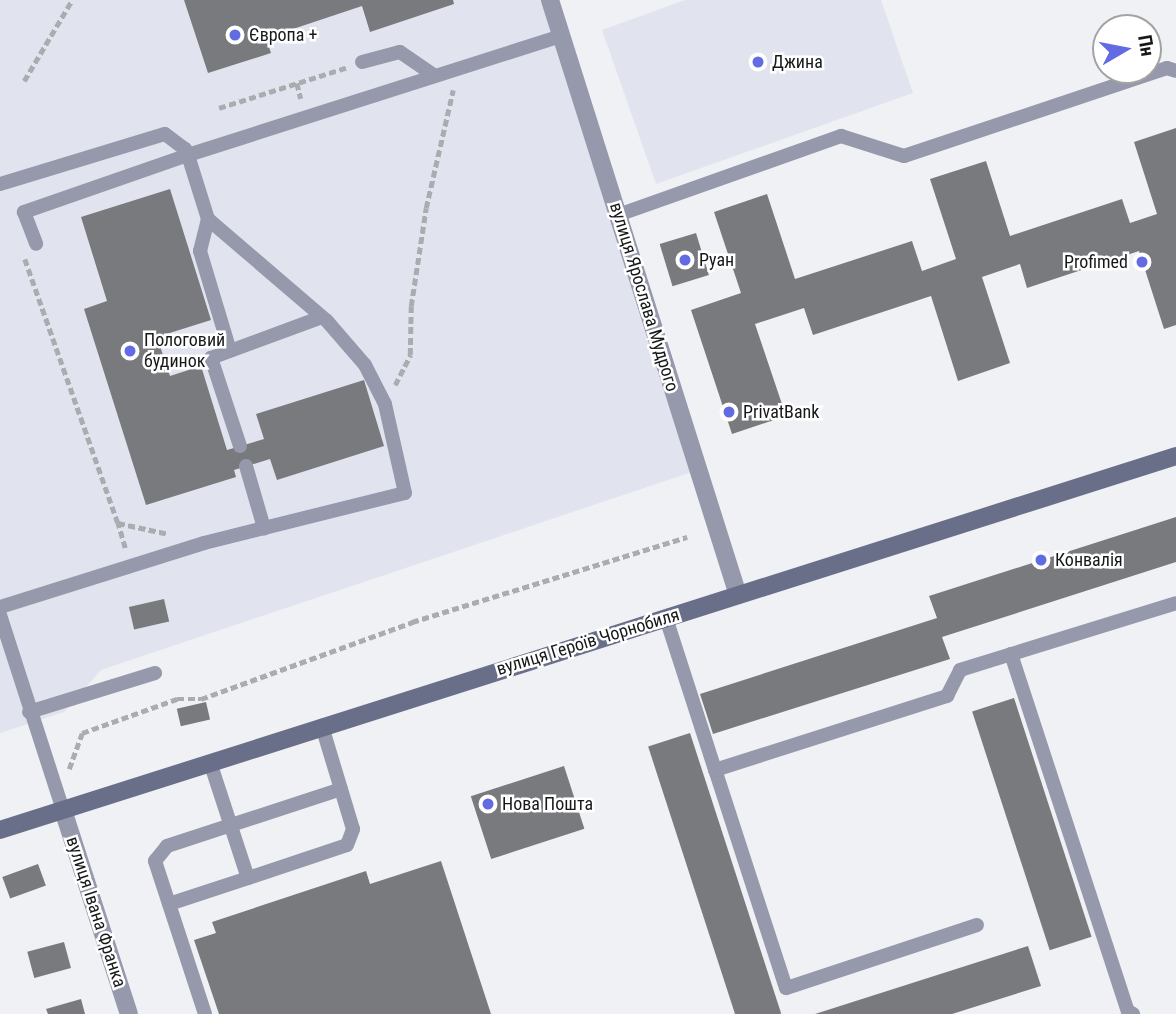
<!DOCTYPE html>
<html>
<head>
<meta charset="utf-8">
<style>
  body { margin:0 }
  #map { position:relative; width:1176px; height:1014px; overflow:hidden; background:#f0f1f5; font-family:"Roboto Condensed",sans-serif }
  div>[style] { position:absolute }
  .built>* { inset:0; background:#e1e4ef }
  .building>* { inset:0; background:#797a7d; transform-origin:0 0 }
  .path>* { height:4.5px; margin-top:-2.25px; transform-origin:0; background:repeating-linear-gradient(90deg,#abacaf 0 7px,transparent 0 10.5px) }
  .lane>* { height:14px; margin:-7px; padding:0 7px; transform-origin:7px; border-radius:7px; background:#9599ab }
  .street>* { height:18px; margin:-9px; padding:0 9px; transform-origin:9px; border-radius:9px; background:#9599ab }
  .secondary>* { height:18px; margin:-9px; padding:0 9px; transform-origin:9px; border-radius:9px; background:#696e89 }
  .dots>* { width:19px; height:19px; translate:-50% -50%; box-sizing:border-box; border:4px solid #fff; border-radius:50% }
  span { translate:-50% -50%; white-space:nowrap; text-align:center; line-height:1.15; -webkit-text-stroke:5px #fff; paint-order:stroke }
  .poi-label { font-size:18px; color:#171819 }
  .left { translate:0 -50%; text-align:left }
  .right { translate:-100% -50%; text-align:right }
  .street-label { font-size:18px; color:#171819 }
  .north { position:absolute; left:1092px; top:14px; width:70px; height:70px; box-sizing:border-box; background:#fff; border:2px solid #a2a3a3; border-radius:50%; rotate:80deg; font-size:19px; font-weight:700; line-height:28px; text-align:center; color:#171819 }
  .north::after { content:''; display:block; margin:auto; width:24px; height:32px; background:#636be3; clip-path:polygon(50% 0,100% 100%,50% 72%,0 100%) }
</style>
</head>
<body>
<div id="map">
  <div class="built">
    <i style="clip-path:polygon(0 0,550px 0,698px 470px,101px 670px,64px 712px,0 733px)"></i>
    <i style="clip-path:polygon(685px 0,881px 0,913px 93px,656px 184px,602px 30px)"></i>
  </div>
  <div class="building">
    <i style="clip-path:polygon(184px 0,453px 0,454px 4px,370px 32px,362px 6px,266px 38px,271px 53px,208px 73px)"></i>
    <i style="clip-path:polygon(1176px 128px,1176px 325px,1164px 329px,1139px 251px,1027px 288px,1020px 264px,982px 277px,1010px 363px,958px 381px,931px 296px,813px 335px,804px 308px,755px 324px,786px 416px,732px 434px,691px 310px,741px 293px,714px 212px,767px 194px,795px 279px,912px 241px,922px 271px,956px 259px,930px 179px,986px 161px,1010px 236px,1122px 199px,1130px 223px,1157px 214px,1134px 142px)"></i>
    <i style="clip-path:polygon(170px 189px,211px 320px,157px 337px,170px 376px,201px 366px,227px 450px,264px 439px,256px 414px,364px 380px,384px 446px,277px 480px,270px 459px,234px 470px,236px 477px,146px 505px,84px 309px,107px 301px,81px 217px)"></i>
    <i style="left:696px;top:233px;width:44px;height:38px;rotate:73deg"></i>
    <i style="clip-path:polygon(1176px 517px,1176px 562px,942px 637px,950px 659px,713px 734px,700px 694px,937px 618px,929px 596px)"></i>
    <i style="left:164px;top:599px;width:23px;height:36px;rotate:77deg"></i>
    <i style="left:1014px;top:698px;width:251px;height:44px;rotate:72deg"></i>
    <i style="left:206px;top:702px;width:18px;height:30px;rotate:77deg"></i>
    <i style="left:690px;top:733px;width:295px;height:44px;rotate:72deg"></i>
    <i style="left:564px;top:766px;width:66px;height:98px;rotate:72deg"></i>
    <i style="clip-path:polygon(441px 861px,491px 1014px,219px 1014px,194px 940px,216px 933px,212px 922px,366px 871px,370px 884px)"></i>
    <i style="left:38px;top:864px;width:23px;height:38px;rotate:70deg"></i>
    <i style="left:64px;top:942px;width:27px;height:38px;rotate:75deg"></i>
    <i style="clip-path:polygon(1028px 946px,1041px 986px,952px 1014px,815px 1014px)"></i>
    <i style="clip-path:polygon(81px 999px,85px 1014px,48px 1014px,46px 1009px)"></i>
  </div>
  <div class="path">
    <i style="left:24px;top:81px;width:94px;rotate:-59.3deg"></i>
    <i style="left:297px;top:83px;width:16px;rotate:76deg"></i>
    <i style="left:219px;top:108px;width:135px;rotate:-17.6deg"></i>
    <i style="left:25px;top:259px;width:280px;rotate:70.6deg"></i>
    <i style="left:395px;top:385px;width:34px;rotate:-63deg"></i>
    <i style="left:410px;top:355px;width:49px;rotate:-88.8deg"></i>
    <i style="left:411px;top:306px;width:99px;rotate:-81.3deg"></i>
    <i style="left:426px;top:208px;width:121px;rotate:-77.1deg"></i>
    <i style="left:125px;top:548px;width:26px;rotate:-106deg"></i>
    <i style="left:118px;top:523px;width:52px;rotate:12.2deg"></i>
    <i style="left:69px;top:769px;width:38px;rotate:-70deg"></i>
    <i style="left:82px;top:733px;width:101px;rotate:-19.7deg"></i>
    <i style="left:177px;top:699px;width:24px"></i>
    <i style="left:201px;top:699px;width:225px;rotate:-20deg"></i>
    <i style="left:412px;top:622px;width:288px;rotate:-17.2deg"></i>
  </div>
  <div class="lane">
    <i style="left:362px;top:62px;width:39px;rotate:-15deg"></i>
    <i style="left:400px;top:52px;width:42px;rotate:34.4deg"></i>
    <i style="left:0;top:184px;width:172px;rotate:-16.9deg"></i>
    <i style="left:165px;top:134px;width:25px;rotate:37deg"></i>
    <i style="left:185px;top:149px;width:7px;rotate:63deg"></i>
    <i style="left:188px;top:155px;width:174px;rotate:160.8deg"></i>
    <i style="left:24px;top:212px;width:34px;rotate:69deg"></i>
    <i style="left:618px;top:215px;width:237px;rotate:-19.5deg"></i>
    <i style="left:841px;top:136px;width:66px;rotate:17.6deg"></i>
    <i style="left:904px;top:156px;width:277px;rotate:-18.5deg"></i>
    <i style="left:1167px;top:68px;width:9px;rotate:18deg"></i>
    <i style="left:208px;top:219px;width:33px;rotate:104deg"></i>
    <i style="left:200px;top:251px;width:104px;rotate:73.3deg"></i>
    <i style="left:240px;top:446px;width:93px;rotate:-108.2deg"></i>
    <i style="left:211px;top:358px;width:118px;rotate:-20.3deg"></i>
    <i style="left:246px;top:466px;width:65px;rotate:73.8deg"></i>
    <i style="left:0;top:607px;width:214px;rotate:-17.4deg"></i>
    <i style="left:204px;top:543px;width:207px;rotate:-14deg"></i>
    <i style="left:405px;top:493px;width:91px;rotate:-102.7deg"></i>
    <i style="left:385px;top:404px;width:44px;rotate:-117.1deg"></i>
    <i style="left:365px;top:365px;width:58px;rotate:-130.8deg"></i>
    <i style="left:327px;top:321px;width:157px;rotate:-139.4deg"></i>
    <i style="left:208px;top:219px;width:67px;rotate:-107.4deg"></i>
    <i style="left:188px;top:155px;width:392px;rotate:-17.7deg"></i>
    <i style="left:0;top:615px;width:205px;rotate:72.1deg"></i>
    <i style="left:666px;top:618px;width:160px;rotate:72.1deg"></i>
    <i style="left:1011px;top:654px;width:376px;rotate:71.9deg"></i>
    <i style="left:1128px;top:1011px;width:6px;rotate:31deg"></i>
    <i style="left:29px;top:712px;width:132px;rotate:-17.2deg"></i>
    <i style="left:210px;top:762px;width:122px;rotate:71.9deg"></i>
    <i style="left:248px;top:878px;width:104px;rotate:-18.4deg"></i>
    <i style="left:347px;top:845px;width:17px;rotate:-69deg"></i>
    <i style="left:353px;top:829px;width:108px;rotate:-106.8deg"></i>
    <i style="left:169px;top:904px;width:83px;rotate:-18.2deg"></i>
    <i style="left:977px;top:925px;width:201px;rotate:161.7deg"></i>
    <i style="left:786px;top:988px;width:229px;rotate:-108deg"></i>
    <i style="left:715px;top:770px;width:244px;rotate:-17.7deg"></i>
    <i style="left:947px;top:696px;width:29px;rotate:-63deg"></i>
    <i style="left:960px;top:670px;width:226px;rotate:-17.2deg"></i>
    <i style="left:205px;top:1014px;width:161px;rotate:-108.1deg"></i>
    <i style="left:155px;top:861px;width:19px;rotate:-51deg"></i>
    <i style="left:167px;top:846px;width:183px;rotate:-18.1deg"></i>
  </div>
  <div class="street">
    <i style="left:550px;top:0;width:624px;rotate:72.47deg"></i>
    <i style="left:63px;top:810px;width:214px;rotate:72.1deg"></i>
  </div>
  <div class="secondary">
    <i style="left:0;top:830px;width:1234px;rotate:-17.64deg"></i>
  </div>
  <div class="dots">
    <i style="left:235px;top:35px;background:#636be3"></i>
    <i style="left:758px;top:62px;background:#636be3"></i>
    <i style="left:685px;top:260px;background:#636be3"></i>
    <i style="left:1142px;top:262px;background:#636be3"></i>
    <i style="left:130px;top:351px;background:#636be3"></i>
    <i style="left:729px;top:412px;background:#636be3"></i>
    <i style="left:1041px;top:560px;background:#636be3"></i>
    <i style="left:488px;top:804px;background:#636be3"></i>
  </div>
  <div class="poi-label">
    <span class="left" style="left:249px;top:35px">Європа +</span>
    <span class="left" style="left:772px;top:62px">Джина</span>
    <span class="left" style="left:699px;top:260px">Руан</span>
    <span class="right" style="left:1128px;top:262px">Profimed</span>
    <span class="left" style="left:144px;top:351px">Пологовий<br>будинок</span>
    <span class="left" style="left:743px;top:412px">PrivatBank</span>
    <span class="left" style="left:1055px;top:560px">Конвалія</span>
    <span class="left" style="left:502px;top:804px">Нова Пошта</span>
  </div>
  <div class="street-label">
    <span style="left:644px;top:297px;rotate:73deg">вулиця Ярослава Мудрого</span>
    <span style="left:588px;top:642px;rotate:-17deg">вулиця Героїв Чорнобиля</span>
    <span style="left:96px;top:912px;rotate:72deg">вулиця Івана Франка</span>
  </div>
  <div class="north">Пн</div>
</div>
</body>
</html>
